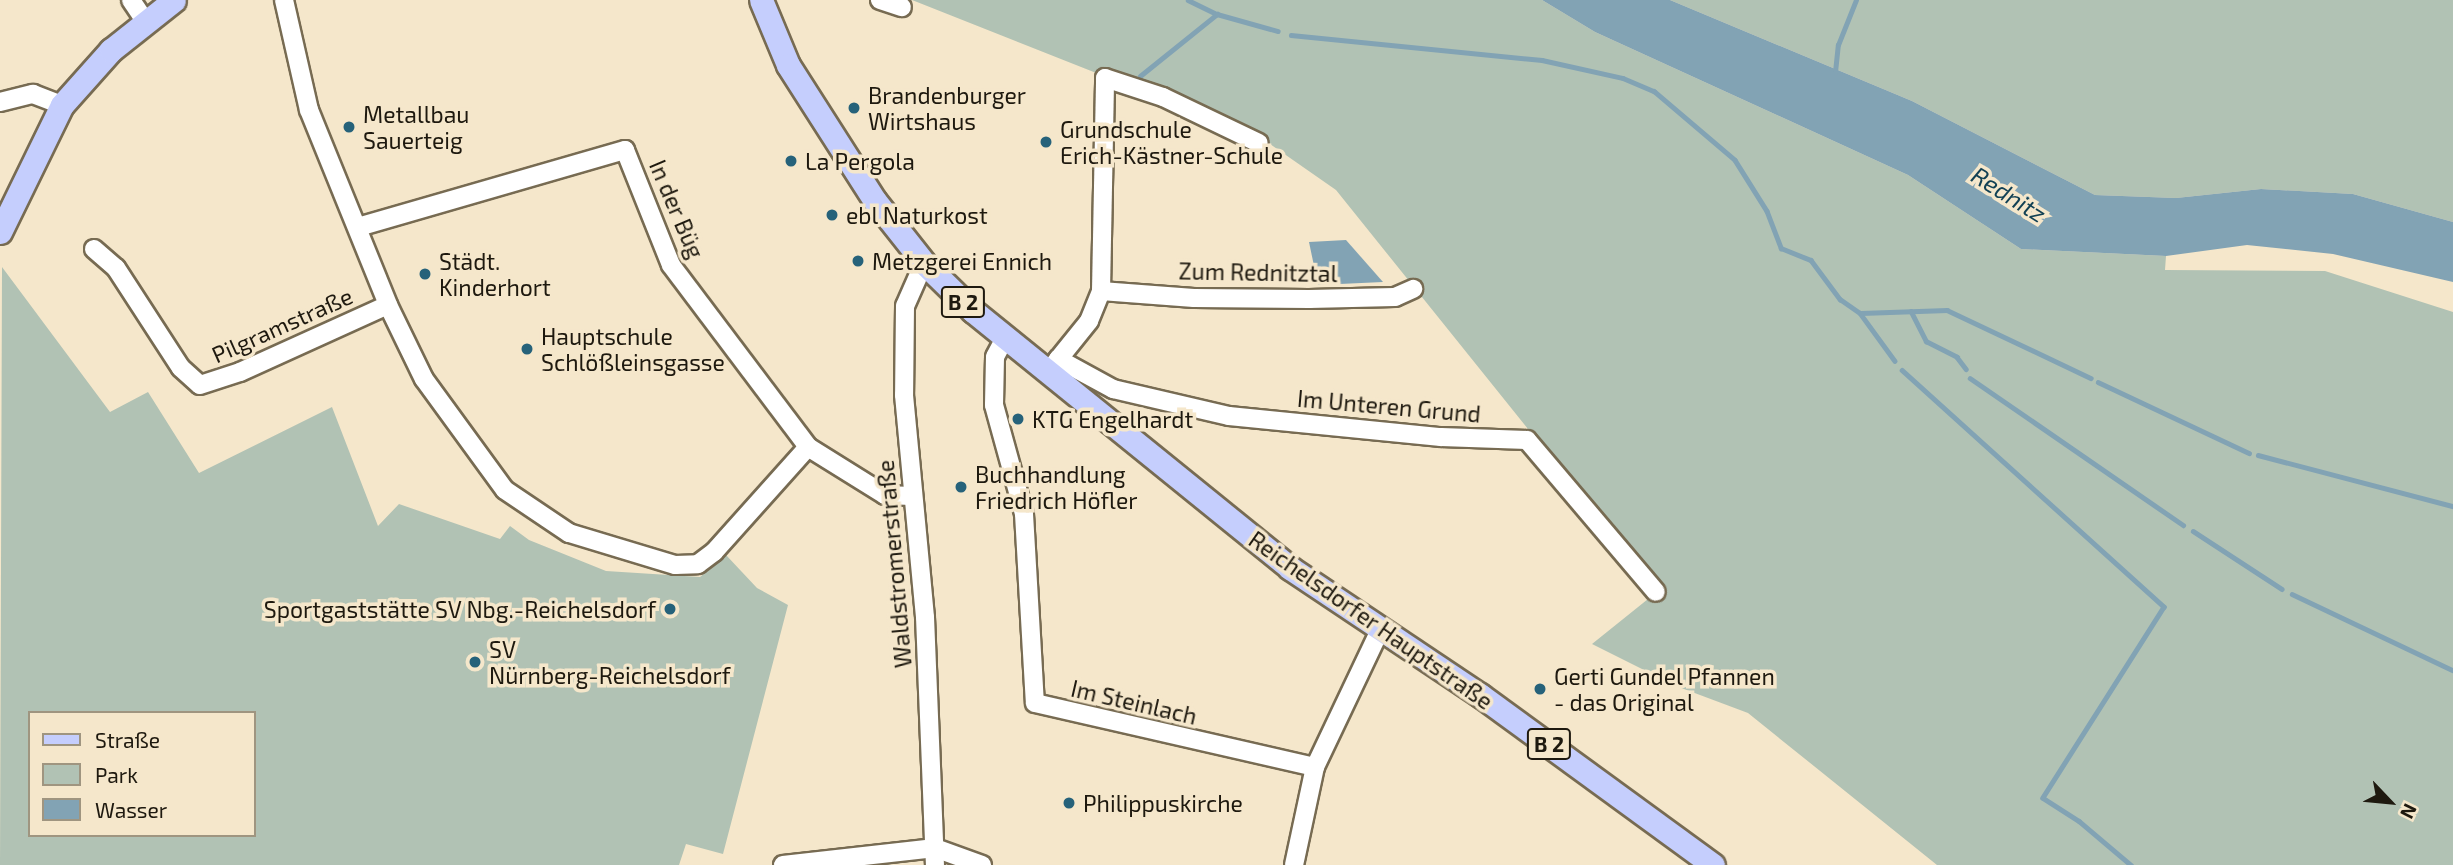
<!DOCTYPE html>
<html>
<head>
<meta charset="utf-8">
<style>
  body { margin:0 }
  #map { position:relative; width:2453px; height:865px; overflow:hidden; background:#f5e7cb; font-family:"Exo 2",sans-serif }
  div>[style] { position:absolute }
  .green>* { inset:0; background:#b1c2b4 }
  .water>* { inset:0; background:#82a3b4 }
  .stream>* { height:4.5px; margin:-2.25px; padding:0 2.25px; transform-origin:2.25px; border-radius:2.25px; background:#82a3b4 }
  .roads { filter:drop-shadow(2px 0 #776b52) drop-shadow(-2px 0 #776b52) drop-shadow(0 2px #776b52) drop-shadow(0 -2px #776b52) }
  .minor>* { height:18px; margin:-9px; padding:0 9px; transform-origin:9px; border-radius:9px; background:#fff }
  .major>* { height:23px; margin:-11.5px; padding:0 11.5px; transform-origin:11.5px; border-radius:11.5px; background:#c5cefd }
  .dots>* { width:19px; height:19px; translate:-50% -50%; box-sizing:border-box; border:4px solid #f5e7cb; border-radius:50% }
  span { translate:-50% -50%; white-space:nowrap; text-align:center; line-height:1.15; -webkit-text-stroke:7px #f5e7cb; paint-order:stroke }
  .shield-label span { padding:2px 5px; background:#f5e7cb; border:2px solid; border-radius:5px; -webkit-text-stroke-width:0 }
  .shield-label { font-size:21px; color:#1e190f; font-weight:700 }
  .poi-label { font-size:23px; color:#1e190f }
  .left { translate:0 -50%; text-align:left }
  .right { translate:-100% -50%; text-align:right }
  .street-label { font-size:23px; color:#1e190f }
  .water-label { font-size:24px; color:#124154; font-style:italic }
  .legend { position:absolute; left:28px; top:711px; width:228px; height:126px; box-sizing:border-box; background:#f5e7cb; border:2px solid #9f9580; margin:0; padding:9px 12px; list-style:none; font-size:21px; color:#1e190f }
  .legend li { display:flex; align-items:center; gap:14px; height:35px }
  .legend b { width:35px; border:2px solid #9f9580 }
  .north { position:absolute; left:2355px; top:767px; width:70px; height:70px; -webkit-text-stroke:5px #f5e7cb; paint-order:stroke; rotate:116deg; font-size:19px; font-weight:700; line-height:28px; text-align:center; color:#1e190f }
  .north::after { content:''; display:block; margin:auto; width:24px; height:32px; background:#1e190f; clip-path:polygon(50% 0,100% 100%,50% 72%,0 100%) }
</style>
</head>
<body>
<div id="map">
  <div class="green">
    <i style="clip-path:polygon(912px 0,1542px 0,1595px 32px,1908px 175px,2021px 249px,2166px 256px,2165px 270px,2325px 271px,2453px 312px,2453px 865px,1937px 865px,1748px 713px,1676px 686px,1592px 644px,1658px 591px,1336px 190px,1263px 139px)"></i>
    <i style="clip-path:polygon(1670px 0,2453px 0,2453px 222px,2353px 194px,2261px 189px,2176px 198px,2095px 195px,1912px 101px)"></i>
    <i style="clip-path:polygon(evenodd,2px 267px,110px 412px,148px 392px,199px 473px,332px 407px,378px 526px,399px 504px,500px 539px,510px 526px,529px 540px,606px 571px,700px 577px,726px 555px,757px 588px,788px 605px,723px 854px,686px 844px,679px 865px,0 865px,2px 267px,30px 713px,254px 713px,254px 835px,30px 835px,30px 713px)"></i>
  </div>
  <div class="water">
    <i style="clip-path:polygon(1542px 0,1670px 0,1912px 101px,2095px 195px,2176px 198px,2261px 189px,2353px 194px,2453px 222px,2453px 282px,2333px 254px,2247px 245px,2166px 256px,2021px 249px,1908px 175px,1595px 32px)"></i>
    <i style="clip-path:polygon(1346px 240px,1383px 282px,1318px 285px,1309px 242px)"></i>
  </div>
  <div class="stream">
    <i style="left:1188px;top:0;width:32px;rotate:26deg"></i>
    <i style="left:1217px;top:14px;width:63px;rotate:15.6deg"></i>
    <i style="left:1291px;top:35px;width:252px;rotate:5.7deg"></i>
    <i style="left:1542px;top:60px;width:83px;rotate:12.5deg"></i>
    <i style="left:1623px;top:78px;width:34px;rotate:23deg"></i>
    <i style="left:1654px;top:91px;width:106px;rotate:40.4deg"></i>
    <i style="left:1735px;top:160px;width:60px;rotate:57.9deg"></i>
    <i style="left:1767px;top:211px;width:40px;rotate:69deg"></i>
    <i style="left:1781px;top:248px;width:32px;rotate:22deg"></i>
    <i style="left:1811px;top:260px;width:49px;rotate:53.4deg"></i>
    <i style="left:1840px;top:299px;width:24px;rotate:35deg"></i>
    <i style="left:1860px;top:313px;width:59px;rotate:53.9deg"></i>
    <i style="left:1835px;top:72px;width:27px;rotate:-84deg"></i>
    <i style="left:1838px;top:45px;width:48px;rotate:-68.2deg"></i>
    <i style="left:1140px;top:76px;width:99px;rotate:-38.8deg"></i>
    <i style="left:1911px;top:311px;width:34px;rotate:63deg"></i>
    <i style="left:1926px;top:341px;width:35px;rotate:27deg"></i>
    <i style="left:1957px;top:357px;width:15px;rotate:53deg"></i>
    <i style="left:1861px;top:313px;width:86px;rotate:-2deg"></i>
    <i style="left:1947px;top:310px;width:159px;rotate:25.3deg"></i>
    <i style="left:1902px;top:370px;width:353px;rotate:42.1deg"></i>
    <i style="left:2164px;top:607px;width:226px;rotate:122.4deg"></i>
    <i style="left:2043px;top:798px;width:43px;rotate:32.6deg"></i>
    <i style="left:2079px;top:821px;width:68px;rotate:40.2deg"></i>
    <i style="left:1970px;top:378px;width:259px;rotate:34.6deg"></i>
    <i style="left:2098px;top:382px;width:167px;rotate:25.2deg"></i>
    <i style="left:2258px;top:455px;width:202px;rotate:14.7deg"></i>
    <i style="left:2193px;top:531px;width:106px;rotate:33.1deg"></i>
    <i style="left:2292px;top:594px;width:177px;rotate:25.4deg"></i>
  </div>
  <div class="roads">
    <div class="minor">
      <i style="left:131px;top:0;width:25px;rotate:56deg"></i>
      <i style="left:284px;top:0;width:113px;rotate:77.2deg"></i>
      <i style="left:309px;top:110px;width:210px;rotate:67.9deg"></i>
      <i style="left:388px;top:305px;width:82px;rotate:64.1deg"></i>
      <i style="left:424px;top:379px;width:137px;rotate:53.9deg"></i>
      <i style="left:505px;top:490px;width:77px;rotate:33.9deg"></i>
      <i style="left:569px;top:533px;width:111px;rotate:16.8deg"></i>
      <i style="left:675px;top:565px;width:23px;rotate:-2deg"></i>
      <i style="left:698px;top:564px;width:20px;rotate:-37deg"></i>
      <i style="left:714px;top:552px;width:141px;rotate:-48.2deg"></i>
      <i style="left:880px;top:0;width:23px;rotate:18deg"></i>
      <i style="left:0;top:102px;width:34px;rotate:-14deg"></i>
      <i style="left:33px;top:94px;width:31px;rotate:21deg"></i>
      <i style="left:358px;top:227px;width:278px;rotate:-16.1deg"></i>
      <i style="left:625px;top:150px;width:124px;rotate:68.2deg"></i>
      <i style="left:671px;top:265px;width:228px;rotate:53deg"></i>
      <i style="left:808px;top:447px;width:91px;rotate:31.9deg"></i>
      <i style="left:885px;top:495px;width:27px;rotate:2deg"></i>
      <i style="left:94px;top:249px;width:29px;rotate:41deg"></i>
      <i style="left:116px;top:268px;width:119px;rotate:57deg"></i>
      <i style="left:181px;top:368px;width:25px;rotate:42deg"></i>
      <i style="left:200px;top:385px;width:42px;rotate:-18deg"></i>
      <i style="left:240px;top:372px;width:162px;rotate:-24.4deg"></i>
      <i style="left:924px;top:263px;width:47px;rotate:113.8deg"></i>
      <i style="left:905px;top:306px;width:89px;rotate:90.6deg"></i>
      <i style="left:904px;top:395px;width:223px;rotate:84.6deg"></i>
      <i style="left:925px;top:617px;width:248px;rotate:87.7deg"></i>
      <i style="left:1101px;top:291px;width:93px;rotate:4.3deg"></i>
      <i style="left:1194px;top:298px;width:115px;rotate:0.5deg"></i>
      <i style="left:1309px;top:299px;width:86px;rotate:-1.3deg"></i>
      <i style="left:1395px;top:297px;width:20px;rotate:-24deg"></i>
      <i style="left:1005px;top:338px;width:21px;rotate:118deg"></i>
      <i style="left:995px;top:357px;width:48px;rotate:91.2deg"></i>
      <i style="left:994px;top:405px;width:113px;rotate:74.6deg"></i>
      <i style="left:1024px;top:514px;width:189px;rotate:86.7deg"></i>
      <i style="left:1035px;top:703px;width:287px;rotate:12.9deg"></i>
      <i style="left:1058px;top:359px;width:63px;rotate:28.6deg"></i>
      <i style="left:1113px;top:389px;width:119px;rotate:13.1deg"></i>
      <i style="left:1229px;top:416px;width:213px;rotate:5.7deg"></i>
      <i style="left:1441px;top:437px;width:86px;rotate:2deg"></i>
      <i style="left:1527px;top:440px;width:199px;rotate:49.7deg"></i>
      <i style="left:1052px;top:367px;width:59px;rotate:-51.2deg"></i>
      <i style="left:1089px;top:321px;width:32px;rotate:-68deg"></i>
      <i style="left:1101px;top:291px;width:213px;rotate:-88.9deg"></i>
      <i style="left:1105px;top:78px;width:61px;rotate:18.1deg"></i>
      <i style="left:1163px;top:97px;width:106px;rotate:25.6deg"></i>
      <i style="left:783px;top:865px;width:153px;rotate:-6.4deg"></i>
      <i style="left:935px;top:848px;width:50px;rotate:19.9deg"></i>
      <i style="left:1294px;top:865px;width:100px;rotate:-77.9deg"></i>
      <i style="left:1315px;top:767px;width:154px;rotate:-64.6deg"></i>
    </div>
    <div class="major">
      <i style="left:761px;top:0;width:70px;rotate:67.4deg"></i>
      <i style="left:788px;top:65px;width:161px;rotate:57.4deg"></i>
      <i style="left:875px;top:201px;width:79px;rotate:51.7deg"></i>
      <i style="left:924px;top:263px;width:69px;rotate:44.4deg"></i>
      <i style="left:973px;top:311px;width:408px;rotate:39deg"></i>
      <i style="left:1290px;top:568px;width:229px;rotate:33.8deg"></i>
      <i style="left:1480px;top:695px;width:288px;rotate:36.1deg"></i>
      <i style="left:0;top:232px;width:141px;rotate:-64deg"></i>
      <i style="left:62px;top:105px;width:74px;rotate:-48.3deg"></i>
      <i style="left:111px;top:50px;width:80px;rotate:-38.4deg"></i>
    </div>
  </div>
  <div class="dots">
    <i style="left:854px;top:108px;background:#26627a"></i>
    <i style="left:349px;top:127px;background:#26627a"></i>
    <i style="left:1046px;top:142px;background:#26627a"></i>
    <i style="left:791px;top:161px;background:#26627a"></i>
    <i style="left:832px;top:215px;background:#26627a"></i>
    <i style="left:858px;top:261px;background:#26627a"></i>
    <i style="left:425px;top:274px;background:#26627a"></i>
    <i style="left:527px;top:349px;background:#26627a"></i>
    <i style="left:1018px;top:419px;background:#26627a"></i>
    <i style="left:961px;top:487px;background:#26627a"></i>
    <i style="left:670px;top:609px;background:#26627a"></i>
    <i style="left:475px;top:662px;background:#26627a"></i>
    <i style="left:1540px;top:689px;background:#26627a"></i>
    <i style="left:1069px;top:803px;background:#26627a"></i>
  </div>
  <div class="shield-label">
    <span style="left:963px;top:302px">B 2</span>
    <span style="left:1549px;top:744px">B 2</span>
  </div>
  <div class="poi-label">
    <span class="left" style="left:868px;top:108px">Brandenburger<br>Wirtshaus</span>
    <span class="left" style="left:363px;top:127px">Metallbau<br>Sauerteig</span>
    <span class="left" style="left:1060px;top:142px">Grundschule<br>Erich-Kästner-Schule</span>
    <span class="left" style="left:805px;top:161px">La Pergola</span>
    <span class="left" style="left:846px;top:215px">ebl Naturkost</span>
    <span class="left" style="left:439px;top:274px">Städt.<br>Kinderhort</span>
    <span class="left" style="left:872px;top:261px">Metzgerei Ennich</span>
    <span class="left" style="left:541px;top:349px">Hauptschule<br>Schlößleinsgasse</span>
    <span class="left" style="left:1032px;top:419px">KTG Engelhardt</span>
    <span class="left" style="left:975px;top:487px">Buchhandlung<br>Friedrich Höfler</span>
    <span class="right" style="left:656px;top:609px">Sportgaststätte SV Nbg.-Reichelsdorf</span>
    <span class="left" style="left:489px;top:662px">SV<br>Nürnberg-Reichelsdorf</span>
    <span class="left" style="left:1554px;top:689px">Gerti Gundel Pfannen<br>- das Original</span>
    <span class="left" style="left:1083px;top:803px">Philippuskirche</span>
  </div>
  <div class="street-label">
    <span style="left:677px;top:209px;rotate:67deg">In der Büg</span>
    <span style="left:1258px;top:272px;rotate:1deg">Zum Rednitztal</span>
    <span style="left:282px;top:325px;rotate:-24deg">Pilgramstraße</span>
    <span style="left:1389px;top:406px;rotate:5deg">Im Unteren Grund</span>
    <span style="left:894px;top:564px;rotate:-95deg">Waldstromerstraße</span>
    <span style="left:1371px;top:620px;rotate:35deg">Reichelsdorfer Hauptstraße</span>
    <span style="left:1134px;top:702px;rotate:13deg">Im Steinlach</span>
  </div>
  <div class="water-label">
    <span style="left:2009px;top:194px;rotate:32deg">Rednitz</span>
  </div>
  <ul class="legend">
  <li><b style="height:9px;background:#c5cefd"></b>Straße</li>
  <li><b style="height:19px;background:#b1c2b4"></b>Park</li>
  <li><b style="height:19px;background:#82a3b4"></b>Wasser</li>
  </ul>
  <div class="north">N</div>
</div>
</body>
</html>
